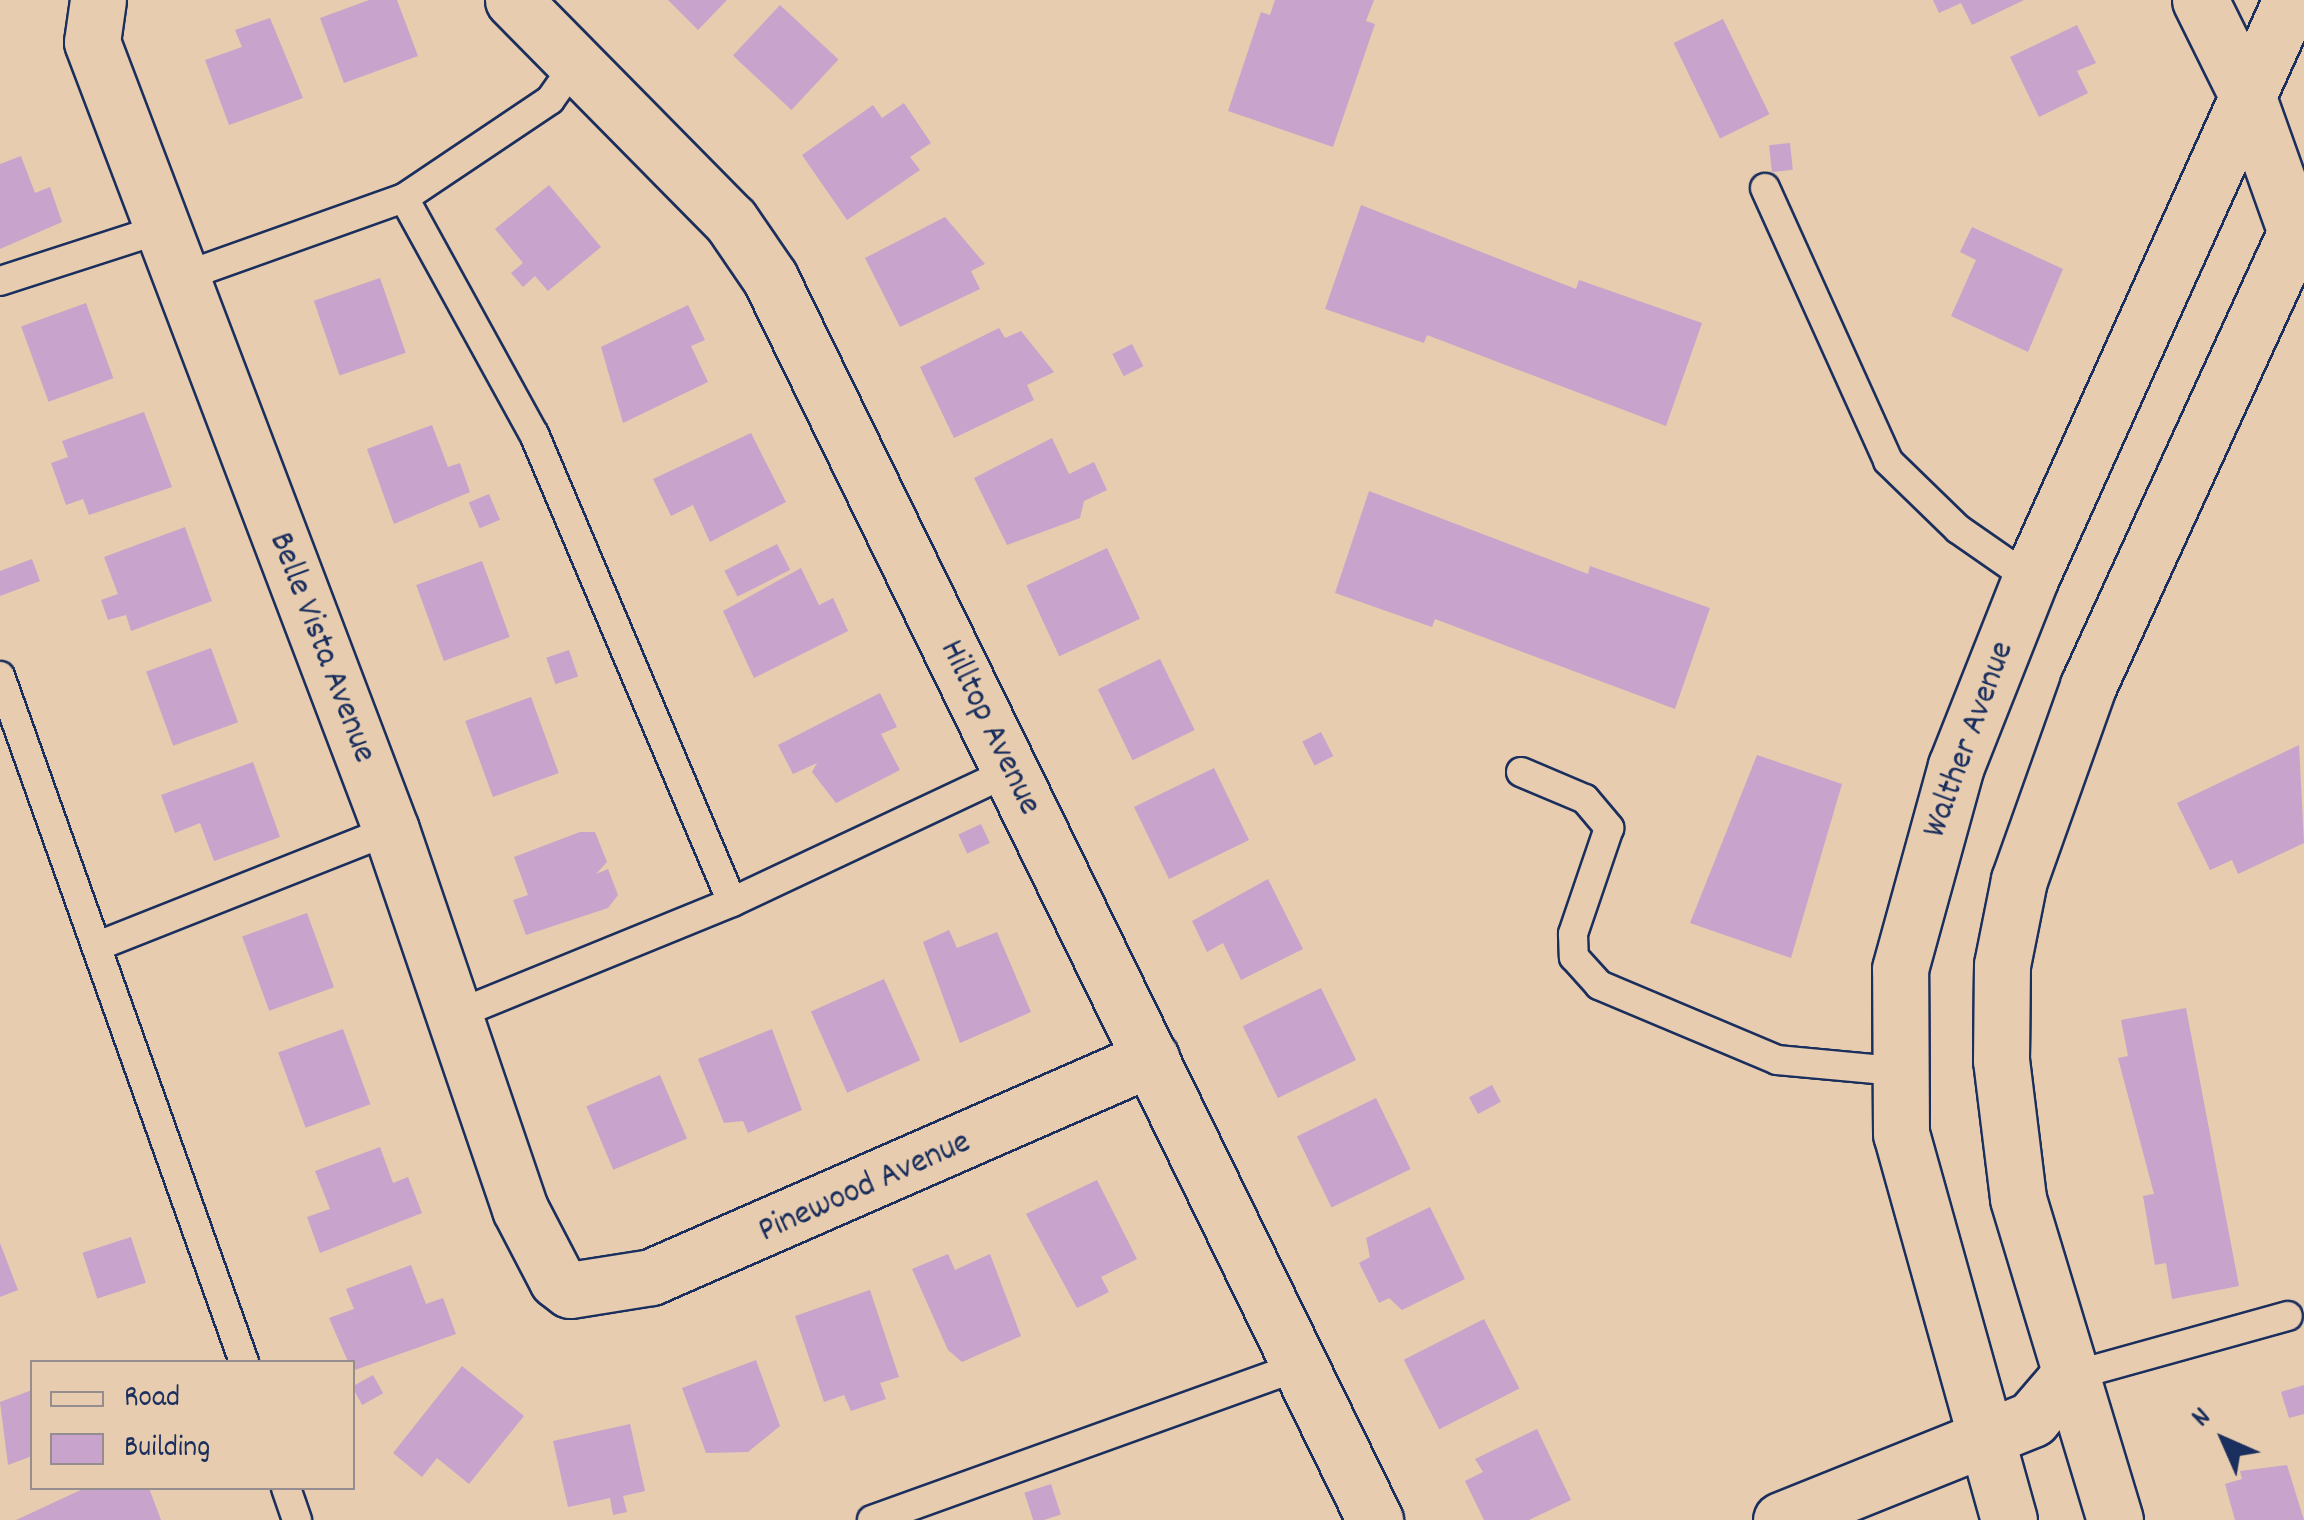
<!DOCTYPE html>
<html>
<head>
<meta charset="utf-8">
<style>
  body { margin:0 }
  #map { position:relative; width:2304px; height:1520px; overflow:hidden; background:#e7ccaf; font-family:Dekko,sans-serif }
  div>[style] { position:absolute }
  .building>* { inset:0; background:#c8a3cb; transform-origin:0 0 }
  .roads { filter:drop-shadow(2px 0 #1b2f5e) drop-shadow(-2px 0 #1b2f5e) drop-shadow(0 2px #1b2f5e) drop-shadow(0 -2px #1b2f5e) }
  .lane>* { height:28px; margin:-14px; padding:0 14px; transform-origin:14px; border-radius:14px; background:#e7ccaf }
  .street>* { height:55px; margin:-27.5px; padding:0 27.5px; transform-origin:27.5px; border-radius:27.5px; background:#e7ccaf }
  .secondary>* { height:55px; margin:-27.5px; padding:0 27.5px; transform-origin:27.5px; border-radius:27.5px; background:#e7ccaf }
  span { translate:-50% -50%; white-space:nowrap; text-align:center; line-height:1.15; -webkit-text-stroke:9px #e7ccaf; paint-order:stroke }
  .street-label { font-size:35px; color:#1b2f5e }
  .legend { position:absolute; left:30px; top:1360px; width:325px; height:130px; box-sizing:border-box; background:#e7ccaf; border:2px solid #958d8f; margin:0; padding:12px 18px; list-style:none; font-size:30px; color:#1b2f5e }
  .legend li { display:flex; align-items:center; gap:20px; height:50px }
  .legend b { width:50px; border:2px solid #958d8f }
  .north { position:absolute; left:2174px; top:1390px; width:100px; height:100px; -webkit-text-stroke:8px #e7ccaf; paint-order:stroke; rotate:315deg; font-size:28px; font-weight:700; line-height:40px; text-align:center; color:#1b2f5e }
  .north::after { content:''; display:block; margin:auto; width:35px; height:45px; background:#1b2f5e; clip-path:polygon(50% 0,100% 100%,50% 72%,0 100%) }
</style>
</head>
<body>
<div id="map">
  <div class="building">
    <i style="clip-path:polygon(369px 0,397px 0,418px 56px,344px 83px,320px 18px)"></i>
    <i style="clip-path:polygon(668px 0,727px 0,698px 30px)"></i>
    <i style="clip-path:polygon(1275px 0,1374px 0,1366px 21px,1375px 24px,1333px 147px,1228px 111px,1261px 12px,1270px 15px)"></i>
    <i style="clip-path:polygon(1933px 0,2024px 0,1972px 25px,1961px 3px,1939px 13px)"></i>
    <i style="left:780px;top:5px;width:80px;height:69px;rotate:43deg"></i>
    <i style="clip-path:polygon(270px 18px,303px 98px,229px 125px,205px 60px,242px 47px,235px 30px)"></i>
    <i style="left:1723px;top:19px;width:106px;height:55px;rotate:64deg"></i>
    <i style="clip-path:polygon(2077px 25px,2096px 63px,2077px 71px,2088px 93px,2039px 117px,2010px 57px)"></i>
    <i style="clip-path:polygon(904px 103px,931px 143px,910px 157px,920px 170px,847px 220px,802px 155px,873px 105px,882px 118px)"></i>
    <i style="left:1790px;top:143px;width:27px;height:21px;rotate:84deg"></i>
    <i style="clip-path:polygon(21px 156px,35px 193px,50px 187px,62px 222px,0 249px,0 164px)"></i>
    <i style="clip-path:polygon(549px 185px,601px 247px,548px 291px,535px 276px,523px 287px,511px 273px,523px 263px,495px 229px)"></i>
    <i style="clip-path:polygon(1361px 205px,1576px 289px,1579px 280px,1702px 323px,1666px 426px,1427px 335px,1424px 343px,1325px 309px)"></i>
    <i style="clip-path:polygon(945px 217px,985px 264px,971px 271px,980px 289px,900px 327px,865px 258px)"></i>
    <i style="clip-path:polygon(1972px 227px,2063px 269px,2028px 352px,1951px 316px,1976px 260px,1960px 252px)"></i>
    <i style="left:380px;top:278px;width:79px;height:70px;rotate:71deg"></i>
    <i style="left:86px;top:303px;width:80px;height:69px;rotate:70deg"></i>
    <i style="clip-path:polygon(688px 305px,705px 340px,691px 346px,708px 382px,623px 423px,601px 347px)"></i>
    <i style="clip-path:polygon(999px 328px,1005px 338px,1021px 331px,1054px 372px,1027px 385px,1034px 400px,954px 438px,920px 367px)"></i>
    <i style="left:1132px;top:344px;width:25px;height:22px;rotate:63deg"></i>
    <i style="clip-path:polygon(144px 412px,172px 487px,89px 515px,83px 499px,66px 505px,51px 463px,68px 457px,62px 441px)"></i>
    <i style="clip-path:polygon(432px 425px,448px 467px,460px 463px,470px 492px,394px 524px,367px 449px)"></i>
    <i style="clip-path:polygon(751px 433px,786px 502px,710px 542px,693px 505px,671px 516px,653px 479px)"></i>
    <i style="clip-path:polygon(1052px 438px,1069px 474px,1094px 462px,1107px 490px,1084px 501px,1080px 518px,1007px 545px,974px 478px)"></i>
    <i style="clip-path:polygon(1369px 491px,1588px 574px,1590px 566px,1710px 608px,1675px 709px,1435px 619px,1432px 627px,1335px 593px)"></i>
    <i style="left:489px;top:494px;width:28px;height:22px;rotate:67deg"></i>
    <i style="clip-path:polygon(185px 527px,212px 601px,131px 631px,126px 615px,108px 620px,101px 600px,118px 594px,104px 557px)"></i>
    <i style="left:777px;top:544px;width:29px;height:59px;rotate:63deg"></i>
    <i style="left:1107px;top:548px;width:78px;height:89px;rotate:65deg"></i>
    <i style="clip-path:polygon(32px 559px,40px 581px,0 596px,0 571px)"></i>
    <i style="left:482px;top:561px;width:81px;height:70px;rotate:70deg"></i>
    <i style="clip-path:polygon(801px 568px,819px 605px,833px 598px,848px 631px,754px 678px,723px 611px)"></i>
    <i style="left:211px;top:648px;width:79px;height:69px;rotate:70deg"></i>
    <i style="left:569px;top:650px;width:28px;height:24px;rotate:71deg"></i>
    <i style="left:1160px;top:659px;width:79px;height:69px;rotate:64deg"></i>
    <i style="clip-path:polygon(880px 693px,897px 727px,881px 734px,900px 770px,836px 803px,812px 772px,817px 763px,793px 774px,778px 745px)"></i>
    <i style="left:531px;top:697px;width:81px;height:70px;rotate:70deg"></i>
    <i style="left:1321px;top:732px;width:27px;height:21px;rotate:63deg"></i>
    <i style="clip-path:polygon(2299px 745px,2304px 843px,2238px 874px,2232px 860px,2210px 870px,2177px 803px)"></i>
    <i style="clip-path:polygon(1757px 755px,1842px 784px,1791px 958px,1690px 923px)"></i>
    <i style="clip-path:polygon(253px 762px,280px 837px,214px 861px,200px 823px,175px 833px,161px 795px)"></i>
    <i style="left:1214px;top:768px;width:80px;height:89px;rotate:64deg"></i>
    <i style="left:981px;top:824px;width:21px;height:25px;rotate:65deg"></i>
    <i style="clip-path:polygon(580px 832px,595px 832px,607px 862px,596px 874px,608px 869px,618px 895px,608px 908px,526px 935px,513px 900px,528px 895px,514px 857px)"></i>
    <i style="clip-path:polygon(1268px 879px,1303px 949px,1241px 980px,1223px 943px,1207px 952px,1192px 921px)"></i>
    <i style="left:307px;top:913px;width:79px;height:69px;rotate:70deg"></i>
    <i style="clip-path:polygon(949px 930px,957px 948px,997px 932px,1031px 1012px,960px 1043px,923px 942px)"></i>
    <i style="left:884px;top:979px;width:89px;height:80px;rotate:66deg"></i>
    <i style="left:1321px;top:988px;width:80px;height:87px;rotate:64deg"></i>
    <i style="clip-path:polygon(2186px 1008px,2239px 1286px,2172px 1299px,2166px 1263px,2155px 1265px,2143px 1196px,2154px 1194px,2118px 1058px,2128px 1056px,2121px 1020px)"></i>
    <i style="left:343px;top:1029px;width:80px;height:69px;rotate:70deg"></i>
    <i style="clip-path:polygon(772px 1029px,802px 1110px,748px 1133px,743px 1121px,724px 1123px,698px 1059px)"></i>
    <i style="left:660px;top:1075px;width:69px;height:80px;rotate:67deg"></i>
    <i style="left:1492px;top:1085px;width:19px;height:26px;rotate:62deg"></i>
    <i style="left:1376px;top:1098px;width:79px;height:88px;rotate:64deg"></i>
    <i style="clip-path:polygon(380px 1147px,393px 1183px,408px 1177px,422px 1213px,320px 1253px,307px 1217px,330px 1209px,315px 1171px)"></i>
    <i style="clip-path:polygon(1097px 1180px,1137px 1259px,1101px 1277px,1109px 1292px,1077px 1308px,1026px 1214px)"></i>
    <i style="clip-path:polygon(1430px 1207px,1465px 1279px,1402px 1310px,1389px 1298px,1379px 1303px,1359px 1263px,1370px 1257px,1366px 1238px)"></i>
    <i style="left:131px;top:1237px;width:48px;height:51px;rotate:72deg"></i>
    <i style="clip-path:polygon(0 1243px,18px 1290px,0 1297px)"></i>
    <i style="clip-path:polygon(948px 1254px,955px 1270px,990px 1254px,1021px 1336px,962px 1362px,948px 1350px,912px 1269px)"></i>
    <i style="clip-path:polygon(411px 1265px,426px 1304px,443px 1298px,456px 1334px,352px 1371px,329px 1318px,354px 1309px,346px 1289px)"></i>
    <i style="clip-path:polygon(870px 1290px,899px 1377px,880px 1383px,886px 1399px,851px 1411px,844px 1395px,824px 1402px,795px 1316px)"></i>
    <i style="left:1484px;top:1319px;width:78px;height:90px;rotate:63deg"></i>
    <i style="clip-path:polygon(756px 1360px,780px 1426px,748px 1452px,706px 1453px,682px 1388px)"></i>
    <i style="clip-path:polygon(462px 1366px,524px 1416px,469px 1484px,437px 1458px,422px 1477px,393px 1453px)"></i>
    <i style="left:373px;top:1375px;width:21px;height:24px;rotate:61deg"></i>
    <i style="clip-path:polygon(2304px 1385px,2304px 1414px,2289px 1418px,2281px 1392px)"></i>
    <i style="clip-path:polygon(32px 1390px,32px 1456px,8px 1465px,0 1402px)"></i>
    <i style="clip-path:polygon(630px 1424px,645px 1491px,623px 1496px,627px 1512px,613px 1515px,610px 1498px,568px 1507px,553px 1441px)"></i>
    <i style="clip-path:polygon(1537px 1429px,1571px 1500px,1529px 1520px,1484px 1520px,1465px 1481px,1483px 1472px,1475px 1459px)"></i>
    <i style="clip-path:polygon(2287px 1465px,2304px 1520px,2235px 1520px,2225px 1484px,2242px 1479px,2240px 1471px)"></i>
    <i style="left:1051px;top:1484px;width:32px;height:28px;rotate:72deg"></i>
    <i style="clip-path:polygon(85px 1488px,149px 1488px,161px 1520px,16px 1520px)"></i>
  </div>
  <div class="roads">
    <div class="lane">
      <i style="left:1765px;top:188px;width:299px;rotate:65.7deg"></i>
      <i style="left:1888px;top:461px;width:98px;rotate:44.2deg"></i>
      <i style="left:1958px;top:529px;width:88px;rotate:34.8deg"></i>
      <i style="left:404px;top:198px;width:269px;rotate:61.2deg"></i>
      <i style="left:534px;top:434px;width:508px;rotate:67.07deg"></i>
      <i style="left:185px;top:276px;width:232px;rotate:-19.6deg"></i>
      <i style="left:404px;top:198px;width:176px;rotate:-33.9deg"></i>
      <i style="left:550px;top:100px;width:42px;rotate:-54.8deg"></i>
      <i style="left:0;top:281px;width:176px;rotate:-17.9deg"></i>
      <i style="left:0;top:676px;width:728px;rotate:70.42deg"></i>
      <i style="left:1521px;top:772px;width:69px;rotate:22.9deg"></i>
      <i style="left:1585px;top:799px;width:38px;rotate:50deg"></i>
      <i style="left:1609px;top:828px;width:112px;rotate:108.8deg"></i>
      <i style="left:1573px;top:934px;width:23px;rotate:88deg"></i>
      <i style="left:1574px;top:957px;width:38px;rotate:48deg"></i>
      <i style="left:1599px;top:985px;width:193px;rotate:22.8deg"></i>
      <i style="left:1777px;top:1060px;width:120px;rotate:5.3deg"></i>
      <i style="left:100px;top:945px;width:313px;rotate:-21.6deg"></i>
      <i style="left:458px;top:1014px;width:296px;rotate:-22.2deg"></i>
      <i style="left:732px;top:902px;width:307px;rotate:-25.2deg"></i>
      <i style="left:2068px;top:1377px;width:228px;rotate:-15.5deg"></i>
      <i style="left:286px;top:1488px;width:34px;rotate:71deg"></i>
      <i style="left:872px;top:1520px;width:455px;rotate:-19.8deg"></i>
    </div>
    <div class="street">
      <i style="left:98px;top:0;width:42px;rotate:98.1deg"></i>
      <i style="left:92px;top:42px;width:843px;rotate:69.22deg"></i>
      <i style="left:391px;top:830px;width:400px;rotate:71.2deg"></i>
      <i style="left:520px;top:1209px;width:80px;rotate:62.5deg"></i>
      <i style="left:557px;top:1280px;width:16px;rotate:38deg"></i>
      <i style="left:570px;top:1290px;width:82px;rotate:-9.1deg"></i>
      <i style="left:651px;top:1277px;width:546px;rotate:-23.65deg"></i>
      <i style="left:513px;top:0;width:310px;rotate:45.4deg"></i>
      <i style="left:731px;top:221px;width:69px;rotate:55.6deg"></i>
      <i style="left:770px;top:278px;width:1382px;rotate:64.03deg"></i>
      <i style="left:2200px;top:0;width:106px;rotate:63.7deg"></i>
      <i style="left:2247px;top:95px;width:170px;rotate:70.4deg"></i>
      <i style="left:1781px;top:1520px;width:271px;rotate:-21.9deg"></i>
      <i style="left:2032px;top:1419px;width:55px;rotate:-49.4deg"></i>
    </div>
    <div class="secondary">
      <i style="left:2009px;top:1520px;width:401px;rotate:-105.6deg"></i>
      <i style="left:1901px;top:1134px;width:165px;rotate:-90.3deg"></i>
      <i style="left:1900px;top:969px;width:211px;rotate:-74.6deg"></i>
      <i style="left:1956px;top:766px;width:201px;rotate:-68.4deg"></i>
      <i style="left:2030px;top:579px;width:635px;rotate:-65.74deg"></i>
      <i style="left:2115px;top:1520px;width:336px;rotate:-106.8deg"></i>
      <i style="left:2018px;top:1198px;width:139px;rotate:-97deg"></i>
      <i style="left:2001px;top:1060px;width:95px;rotate:-89.4deg"></i>
      <i style="left:2002px;top:965px;width:87px;rotate:-78.7deg"></i>
      <i style="left:2019px;top:880px;width:206px;rotate:-70.4deg"></i>
      <i style="left:2088px;top:686px;width:519px;rotate:-65.41deg"></i>
    </div>
  </div>
  <div class="street-label">
    <span style="left:321px;top:648px;rotate:69deg">Belle Vista Avenue</span>
    <span style="left:989px;top:728px;rotate:64deg">Hilltop Avenue</span>
    <span style="left:1970px;top:740px;rotate:-70deg">Walther Avenue</span>
    <span style="left:865px;top:1188px;rotate:-24deg">Pinewood Avenue</span>
  </div>
  <ul class="legend">
  <li><b style="height:12px;background:#e7ccaf"></b>Road</li>
  <li><b style="height:28px;background:#c8a3cb"></b>Building</li>
  </ul>
  <div class="north">N</div>
</div>
</body>
</html>
